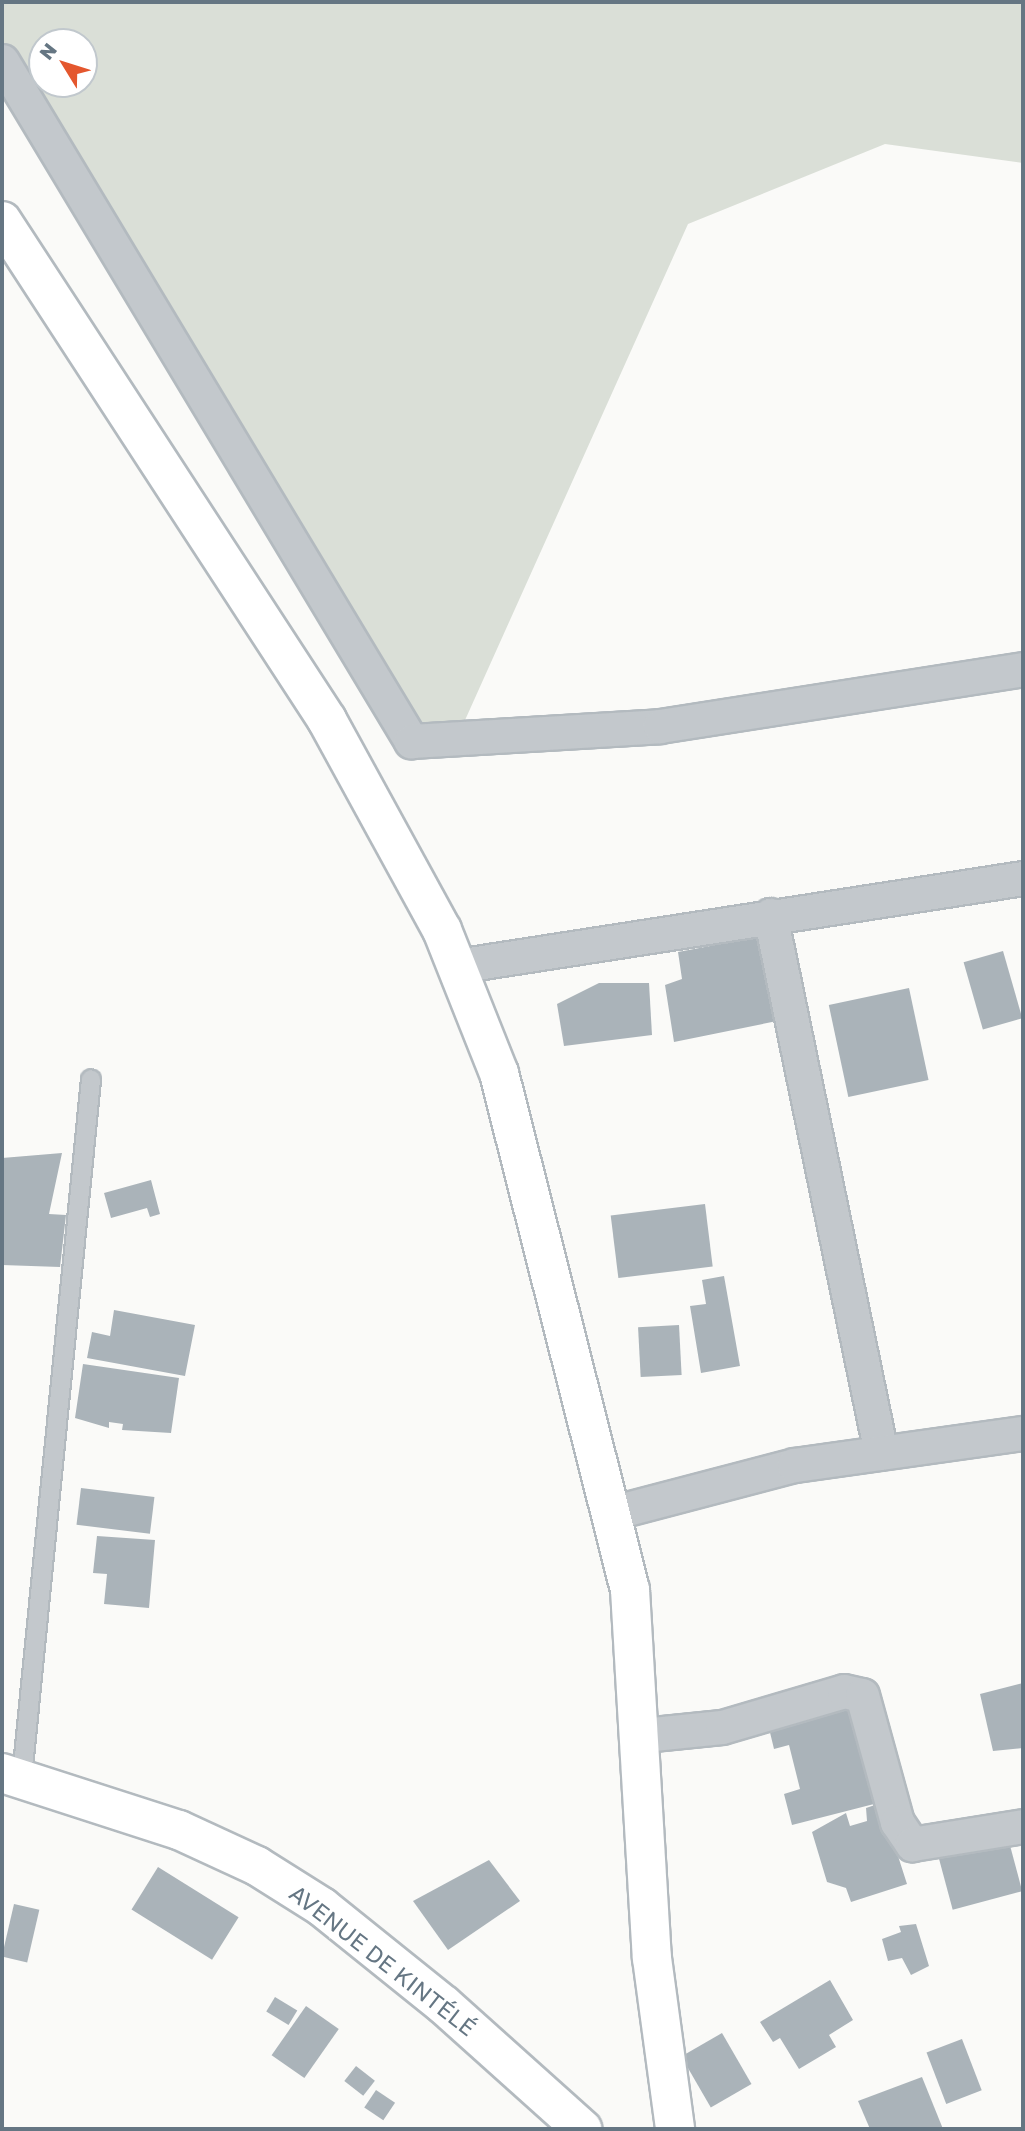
<!DOCTYPE html>
<html>
<head>
<meta charset="utf-8">
<style>
  body { margin:0 }
  #map { position:relative; width:1025px; height:2131px; overflow:hidden; background:#fafaf8; font-family:"Golos Text",sans-serif }
  div>[style] { position:absolute }
  .green>* { inset:0; background:#dadfd7 }
  .building>* { inset:0; background:#aab3b9; transform-origin:0 0 }
  .roads { filter:drop-shadow(2px 0 #b3babf) drop-shadow(-2px 0 #b3babf) drop-shadow(0 2px #b3babf) drop-shadow(0 -2px #b3babf) }
  .lane>* { height:18px; margin:-9px; padding:0 9px; transform-origin:9px; border-radius:9px; background:#c3c8cc }
  .street>* { height:33px; margin:-16.5px; padding:0 16.5px; transform-origin:16.5px; border-radius:16.5px; background:#c3c8cc }
  .secondary>* { height:38px; margin:-19px; padding:0 19px; transform-origin:19px; border-radius:19px; background:#fff }
  .primary>* { height:38px; margin:-19px; padding:0 19px; transform-origin:19px; border-radius:19px; background:#fff }
  span { translate:-50% -50%; white-space:nowrap; text-align:center; line-height:1.15; -webkit-text-stroke:7px #fff; paint-order:stroke }
  .street-label { font-size:23px; color:#657683 }
  .frame { position:absolute; inset:0; border:4px solid #657683; pointer-events:none }
  .north { position:absolute; left:28px; top:28px; width:70px; height:70px; box-sizing:border-box; background:#fff; border:2px solid #c1c8cd; border-radius:50%; rotate:308deg; font-size:19px; font-weight:700; line-height:28px; text-align:center; color:#657683 }
  .north::after { content:''; display:block; margin:auto; width:24px; height:32px; background:#e4572e; clip-path:polygon(50% 0,100% 100%,50% 72%,0 100%) }
</style>
</head>
<body>
<div id="map">
  <div class="green">
    <i style="clip-path:polygon(evenodd,2px 2px,1023px 2px,1023px 163px,885px 144px,688px 224px,457px 738px,411px 741px,2px 78px,2px 2px,42px 42px,84px 42px,84px 84px,42px 84px,42px 42px)"></i>
  </div>
  <div class="building">
    <i style="clip-path:polygon(758px 937px,777px 1021px,674px 1042px,665px 985px,682px 979px,678px 952px)"></i>
    <i style="left:1003px;top:951px;width:70px;height:41px;rotate:74deg"></i>
    <i style="clip-path:polygon(599px 983px,649px 983px,652px 1035px,564px 1046px,557px 1004px)"></i>
    <i style="left:909px;top:988px;width:94px;height:82px;rotate:78deg"></i>
    <i style="clip-path:polygon(62px 1153px,49px 1214px,66px 1215px,60px 1267px,2px 1265px,2px 1158px)"></i>
    <i style="clip-path:polygon(151px 1180px,160px 1214px,150px 1217px,147px 1208px,111px 1218px,104px 1193px)"></i>
    <i style="left:705px;top:1204px;width:63px;height:95px;rotate:83deg"></i>
    <i style="clip-path:polygon(724px 1276px,740px 1366px,701px 1373px,690px 1306px,706px 1304px,702px 1280px)"></i>
    <i style="clip-path:polygon(114px 1310px,195px 1325px,185px 1376px,87px 1358px,92px 1332px,110px 1336px)"></i>
    <i style="left:679px;top:1325px;width:50px;height:41px;rotate:87deg"></i>
    <i style="clip-path:polygon(83px 1364px,179px 1378px,171px 1433px,122px 1430px,123px 1424px,109px 1422px,109px 1428px,75px 1418px)"></i>
    <i style="left:81px;top:1488px;width:74px;height:37px;rotate:7deg"></i>
    <i style="clip-path:polygon(97px 1536px,155px 1540px,149px 1608px,104px 1604px,107px 1574px,93px 1573px)"></i>
    <i style="clip-path:polygon(1023px 1683px,1023px 1748px,993px 1751px,980px 1694px)"></i>
    <i style="clip-path:polygon(848px 1699px,874px 1804px,792px 1825px,784px 1794px,800px 1789px,789px 1745px,774px 1749px,767px 1720px)"></i>
    <i style="clip-path:polygon(881px 1803px,907px 1884px,851px 1902px,846px 1888px,827px 1882px,812px 1832px,846px 1813px,850px 1826px,867px 1821px,866px 1808px)"></i>
    <i style="left:1008px;top:1838px;width:55px;height:72px;rotate:75deg"></i>
    <i style="clip-path:polygon(489px 1860px,520px 1901px,448px 1950px,413px 1901px)"></i>
    <i style="left:158px;top:1867px;width:95px;height:50px;rotate:32deg"></i>
    <i style="left:14px;top:1904px;width:26px;height:54px;rotate:13deg"></i>
    <i style="clip-path:polygon(916px 1924px,929px 1966px,911px 1975px,902px 1958px,888px 1961px,882px 1939px,901px 1932px,899px 1926px)"></i>
    <i style="clip-path:polygon(830px 1980px,853px 2020px,829px 2035px,836px 2047px,799px 2069px,780px 2038px,773px 2042px,760px 2022px)"></i>
    <i style="left:275px;top:1997px;width:26px;height:17px;rotate:31deg"></i>
    <i style="left:306px;top:2006px;width:40px;height:60px;rotate:35deg"></i>
    <i style="left:722px;top:2033px;width:59px;height:47px;rotate:60deg"></i>
    <i style="left:962px;top:2039px;width:55px;height:38px;rotate:69deg"></i>
    <i style="left:356px;top:2066px;width:24px;height:19px;rotate:38deg"></i>
    <i style="clip-path:polygon(922px 2077px,943px 2129px,870px 2129px,858px 2101px)"></i>
    <i style="left:376px;top:2090px;width:23px;height:21px;rotate:34deg"></i>
  </div>
  <div class="roads">
    <div class="lane">
      <i style="left:22px;top:1777px;width:701px;rotate:-84.35deg"></i>
    </div>
    <div class="street">
      <i style="left:2px;top:61px;width:794px;rotate:58.97deg"></i>
      <i style="left:411px;top:741px;width:249px;rotate:-3.4deg"></i>
      <i style="left:660px;top:726px;width:367px;rotate:-8.9deg"></i>
      <i style="left:770px;top:915px;width:549px;rotate:78.34deg"></i>
      <i style="left:457px;top:966px;width:573px;rotate:-8.84deg"></i>
      <i style="left:615px;top:1512px;width:185px;rotate:-14.7deg"></i>
      <i style="left:794px;top:1465px;width:231px;rotate:-8deg"></i>
      <i style="left:643px;top:1735px;width:79px;rotate:-5.8deg"></i>
      <i style="left:722px;top:1727px;width:127px;rotate:-16.4deg"></i>
      <i style="left:844px;top:1691px;width:18px;rotate:13deg"></i>
      <i style="left:862px;top:1695px;width:132px;rotate:74.6deg"></i>
      <i style="left:897px;top:1822px;width:27px;rotate:56deg"></i>
      <i style="left:912px;top:1844px;width:112px;rotate:-9.2deg"></i>
    </div>
    <div class="secondary">
      <i style="left:2px;top:221px;width:596px;rotate:56.92deg"></i>
      <i style="left:327px;top:720px;width:239px;rotate:61.3deg"></i>
      <i style="left:442px;top:930px;width:154px;rotate:68.3deg"></i>
      <i style="left:499px;top:1073px;width:533px;rotate:75.78deg"></i>
      <i style="left:630px;top:1590px;width:369px;rotate:86.6deg"></i>
      <i style="left:652px;top:1958px;width:173px;rotate:82.3deg"></i>
    </div>
    <div class="primary">
      <i style="left:2px;top:1773px;width:186px;rotate:17.9deg"></i>
      <i style="left:179px;top:1830px;width:86px;rotate:24.8deg"></i>
      <i style="left:257px;top:1866px;width:77px;rotate:32.2deg"></i>
      <i style="left:322px;top:1907px;width:156px;rotate:38.8deg"></i>
      <i style="left:444px;top:2005px;width:186px;rotate:41.9deg"></i>
    </div>
  </div>
  <div class="street-label">
    <span style="left:383px;top:1960px;rotate:38deg">AVENUE DE KINTÉLÉ</span>
  </div>
  <div class="frame"></div>
  <div class="north">N</div>
</div>
</body>
</html>
